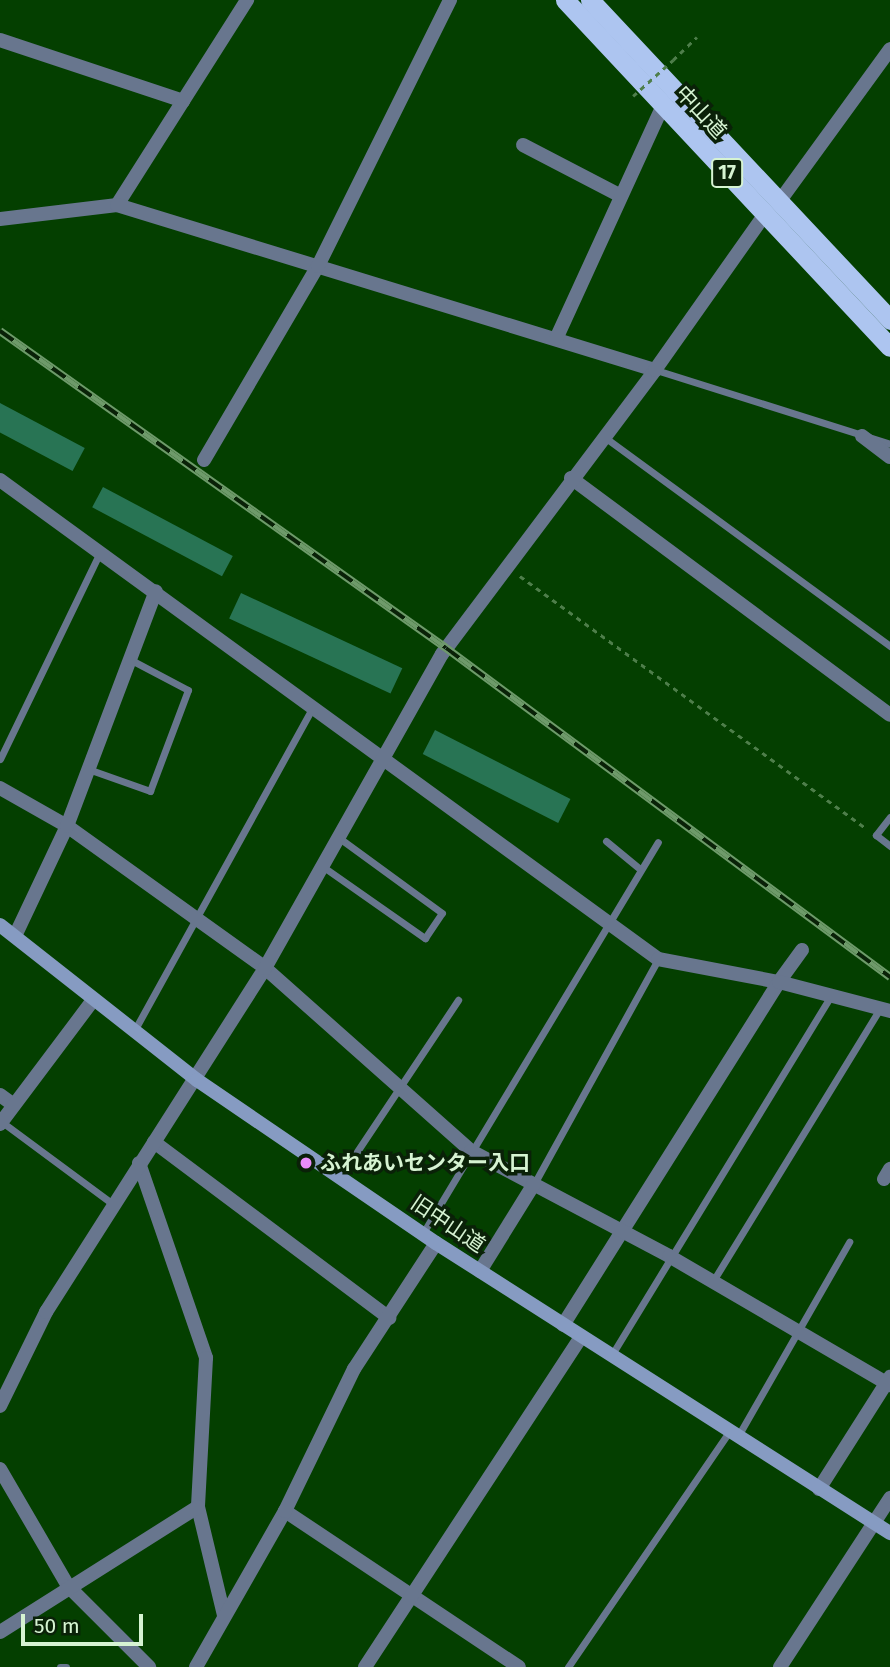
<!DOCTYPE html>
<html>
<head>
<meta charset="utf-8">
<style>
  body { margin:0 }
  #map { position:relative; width:890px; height:1667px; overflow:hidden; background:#043f00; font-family:"Fira Sans","Noto Sans JP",sans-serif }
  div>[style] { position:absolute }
  .building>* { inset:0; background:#287454; transform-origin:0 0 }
  .path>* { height:2.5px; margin-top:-1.25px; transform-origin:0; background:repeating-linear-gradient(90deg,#4e7e4a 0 5px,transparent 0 10px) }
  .service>* { height:7px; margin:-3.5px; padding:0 3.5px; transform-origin:3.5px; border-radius:3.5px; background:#68768e }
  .minor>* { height:14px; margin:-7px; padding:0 7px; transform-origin:7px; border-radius:7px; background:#68768e }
  .secondary>* { height:14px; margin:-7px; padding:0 7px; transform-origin:7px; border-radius:7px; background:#869bc2 }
  .trunk>* { height:19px; margin:-9.5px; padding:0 9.5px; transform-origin:9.5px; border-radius:9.5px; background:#adc5f0 }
  .rail>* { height:8px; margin-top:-4px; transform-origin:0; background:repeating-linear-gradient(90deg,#0a2108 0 16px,#6e9a6a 0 32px); box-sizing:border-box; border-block:2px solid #6e9a6a }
  .path-bridge>* { height:2.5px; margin-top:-1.25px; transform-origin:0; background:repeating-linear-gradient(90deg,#4e7e4a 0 5px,transparent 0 10px) }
  .dots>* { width:19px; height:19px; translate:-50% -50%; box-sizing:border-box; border:4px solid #0a2108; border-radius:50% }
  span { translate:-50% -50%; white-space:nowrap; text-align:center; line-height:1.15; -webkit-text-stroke:7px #0a2108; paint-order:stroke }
  .shield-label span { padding:2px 5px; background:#0a2108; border:2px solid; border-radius:5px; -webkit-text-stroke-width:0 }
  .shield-label { font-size:19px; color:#d6f3d2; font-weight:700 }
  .street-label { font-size:21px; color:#d6f3d2 }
  .poi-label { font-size:21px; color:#d6f3d2; font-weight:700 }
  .left { translate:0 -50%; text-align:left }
  .scale { position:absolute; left:21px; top:1614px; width:122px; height:32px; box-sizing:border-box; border:4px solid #d6f3d2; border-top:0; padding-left:9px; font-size:21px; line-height:24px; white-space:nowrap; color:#d6f3d2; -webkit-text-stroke:5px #0a2108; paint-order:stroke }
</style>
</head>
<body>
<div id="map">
  <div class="building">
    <i style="left:0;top:403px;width:96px;height:26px;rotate:28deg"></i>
    <i style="left:103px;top:487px;width:147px;height:23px;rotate:28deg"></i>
    <i style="left:241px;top:593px;width:178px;height:28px;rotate:25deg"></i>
    <i style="left:435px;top:730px;width:152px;height:27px;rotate:27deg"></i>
  </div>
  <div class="path">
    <i style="left:673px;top:60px;width:33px;rotate:-44deg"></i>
    <i style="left:520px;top:576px;width:427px;rotate:36.1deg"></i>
  </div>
  <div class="service">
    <i style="left:656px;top:370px;width:245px;rotate:17.5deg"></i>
    <i style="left:603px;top:436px;width:356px;rotate:36.2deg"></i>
    <i style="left:0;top:759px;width:230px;rotate:-64.2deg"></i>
    <i style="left:88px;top:769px;width:66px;rotate:19.5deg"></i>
    <i style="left:150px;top:791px;width:108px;rotate:-69.4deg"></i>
    <i style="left:188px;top:690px;width:64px;rotate:-152.2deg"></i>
    <i style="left:890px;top:817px;width:23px;rotate:128deg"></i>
    <i style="left:876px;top:835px;width:18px;rotate:38deg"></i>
    <i style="left:606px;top:841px;width:44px;rotate:39.5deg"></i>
    <i style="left:322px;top:866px;width:126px;rotate:35deg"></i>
    <i style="left:425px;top:938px;width:30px;rotate:-56deg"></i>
    <i style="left:442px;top:913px;width:127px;rotate:-143.9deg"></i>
    <i style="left:134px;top:1031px;width:369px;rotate:-61.1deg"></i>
    <i style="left:2px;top:1122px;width:138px;rotate:36.5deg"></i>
    <i style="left:340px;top:1177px;width:213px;rotate:-56.3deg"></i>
    <i style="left:534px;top:1184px;width:257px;rotate:-61.1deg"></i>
    <i style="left:423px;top:1233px;width:456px;rotate:-59deg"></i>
    <i style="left:713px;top:1281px;width:319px;rotate:-58.5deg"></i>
    <i style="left:611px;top:1356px;width:422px;rotate:-58.6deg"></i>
    <i style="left:738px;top:1436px;width:224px;rotate:-60.2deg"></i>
    <i style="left:60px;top:1667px;width:6px"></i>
    <i style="left:568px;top:1667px;width:283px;rotate:-55.6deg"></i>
  </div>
  <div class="minor">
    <i style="left:0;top:40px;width:193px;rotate:18.4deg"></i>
    <i style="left:523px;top:145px;width:110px;rotate:27.5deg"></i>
    <i style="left:779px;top:202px;width:189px;rotate:-54deg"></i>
    <i style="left:117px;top:205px;width:243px;rotate:-57.6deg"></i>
    <i style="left:0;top:219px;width:118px;rotate:-6.8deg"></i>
    <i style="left:117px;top:205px;width:563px;rotate:17.05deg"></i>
    <i style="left:556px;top:339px;width:257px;rotate:-65.4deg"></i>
    <i style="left:862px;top:436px;width:35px;rotate:37deg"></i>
    <i style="left:204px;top:460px;width:225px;rotate:-59.6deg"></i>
    <i style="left:318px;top:266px;width:297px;rotate:-63.6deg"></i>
    <i style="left:571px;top:478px;width:397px;rotate:36.6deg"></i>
    <i style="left:0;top:480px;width:814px;rotate:36.05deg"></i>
    <i style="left:658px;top:959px;width:123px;rotate:10.8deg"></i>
    <i style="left:779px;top:982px;width:405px;rotate:122.2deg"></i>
    <i style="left:0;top:788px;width:77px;rotate:29.6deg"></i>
    <i style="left:67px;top:826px;width:244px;rotate:35.6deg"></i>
    <i style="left:265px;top:968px;width:276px;rotate:41.6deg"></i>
    <i style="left:471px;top:1151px;width:224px;rotate:27.9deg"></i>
    <i style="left:669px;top:1256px;width:256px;rotate:30.3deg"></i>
    <i style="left:15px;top:936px;width:122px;rotate:-64.7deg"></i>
    <i style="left:67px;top:826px;width:251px;rotate:-69.3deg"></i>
    <i style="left:802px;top:950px;width:39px;rotate:126deg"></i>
    <i style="left:779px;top:982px;width:115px;rotate:14.6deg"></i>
    <i style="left:0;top:1095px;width:17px;rotate:36deg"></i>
    <i style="left:0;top:1124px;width:155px;rotate:-53.1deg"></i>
    <i style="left:154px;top:1142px;width:294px;rotate:36.8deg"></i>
    <i style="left:139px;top:1163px;width:206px;rotate:71deg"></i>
    <i style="left:206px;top:1358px;width:149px;rotate:93.1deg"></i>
    <i style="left:198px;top:1507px;width:111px;rotate:76.5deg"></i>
    <i style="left:884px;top:1179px;width:12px;rotate:-59deg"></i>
    <i style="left:480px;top:1271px;width:102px;rotate:-58.2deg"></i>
    <i style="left:0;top:1406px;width:105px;rotate:-63.9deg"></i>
    <i style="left:46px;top:1312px;width:408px;rotate:-57.5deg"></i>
    <i style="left:265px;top:968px;width:360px;rotate:-60.6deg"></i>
    <i style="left:442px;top:654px;width:355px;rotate:-53.1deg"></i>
    <i style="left:655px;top:370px;width:191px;rotate:-54.8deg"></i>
    <i style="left:0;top:1469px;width:135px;rotate:59.8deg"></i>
    <i style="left:68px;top:1586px;width:115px;rotate:45deg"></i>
    <i style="left:819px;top:1489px;width:133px;rotate:-57.6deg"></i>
    <i style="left:285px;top:1511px;width:281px;rotate:33.7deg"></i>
    <i style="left:0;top:1632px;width:234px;rotate:-32.3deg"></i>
    <i style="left:196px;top:1667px;width:180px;rotate:-60.3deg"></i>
    <i style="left:285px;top:1511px;width:158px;rotate:-64.1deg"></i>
    <i style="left:354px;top:1369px;width:150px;rotate:-56.9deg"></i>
    <i style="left:365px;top:1667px;width:394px;rotate:-56.8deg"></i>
    <i style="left:780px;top:1667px;width:202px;rotate:-56.9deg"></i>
  </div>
  <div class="secondary">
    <i style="left:0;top:925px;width:251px;rotate:38.2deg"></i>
    <i style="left:197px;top:1080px;width:289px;rotate:34.3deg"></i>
    <i style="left:436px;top:1243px;width:539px;rotate:32.57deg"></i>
  </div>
  <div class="trunk">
    <i style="left:565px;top:0;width:475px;rotate:46.9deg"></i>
    <i style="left:590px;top:0;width:439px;rotate:46.8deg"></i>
  </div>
  <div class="rail">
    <i style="left:0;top:331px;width:547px;rotate:35.4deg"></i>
    <i style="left:446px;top:648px;width:553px;rotate:36.54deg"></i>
  </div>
  <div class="path-bridge">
    <i style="left:633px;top:96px;width:54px;rotate:-42deg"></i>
  </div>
  <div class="dots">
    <i style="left:306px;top:1163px;background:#eb8dfb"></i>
  </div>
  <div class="shield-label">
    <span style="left:727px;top:173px">17</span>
  </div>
  <div class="street-label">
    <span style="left:701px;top:112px;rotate:47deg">中山道</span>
    <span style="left:448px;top:1224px;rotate:34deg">旧中山道</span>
  </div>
  <div class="poi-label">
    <span class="left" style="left:320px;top:1163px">ふれあいセンター入口</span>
  </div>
  <div class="scale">50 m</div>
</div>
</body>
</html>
